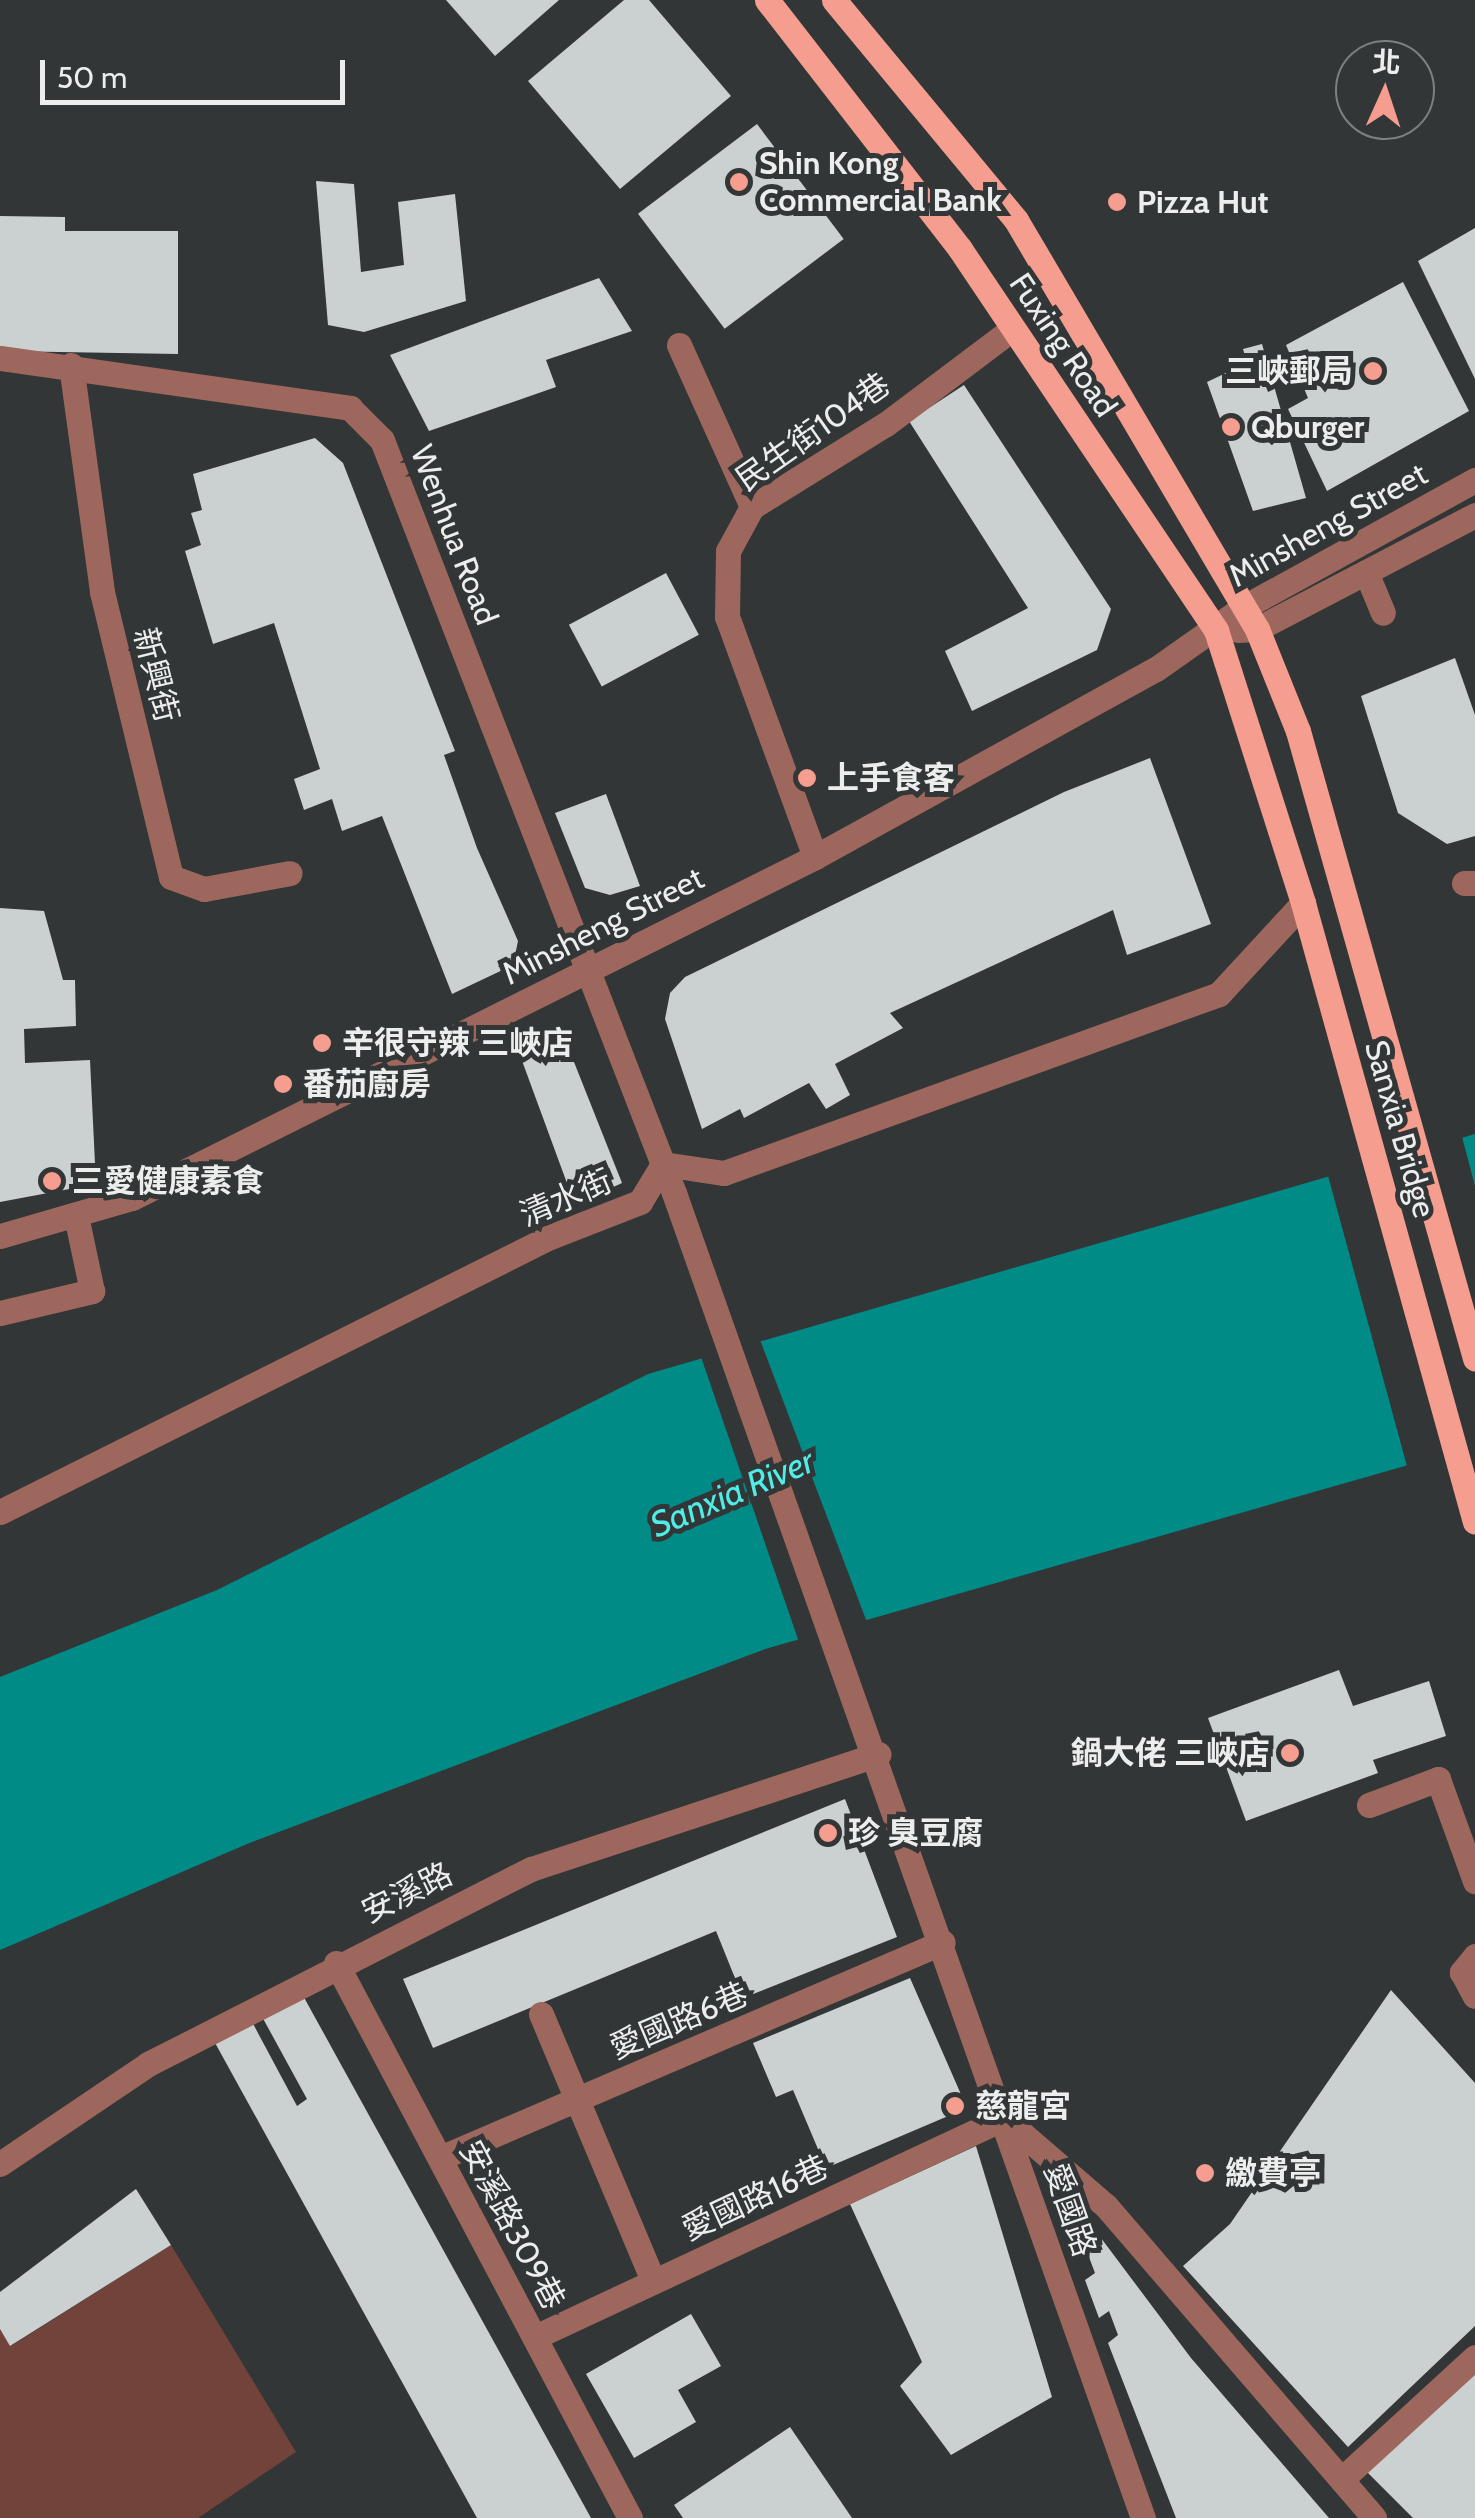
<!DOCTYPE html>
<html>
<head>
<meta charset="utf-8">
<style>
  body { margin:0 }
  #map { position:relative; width:1475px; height:2518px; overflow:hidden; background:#323636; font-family:Cabin,"Noto Sans TC",sans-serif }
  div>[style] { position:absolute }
  .green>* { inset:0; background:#72433b }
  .water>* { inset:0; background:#008b87 }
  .pier>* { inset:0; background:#323636 }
  .building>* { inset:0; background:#cbd0d0; transform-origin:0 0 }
  .minor>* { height:25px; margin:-12.5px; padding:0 12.5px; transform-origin:12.5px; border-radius:12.5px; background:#9d675d }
  .major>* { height:25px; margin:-12.5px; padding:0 12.5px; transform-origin:12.5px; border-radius:12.5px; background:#f59d8e }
  .dots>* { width:28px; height:28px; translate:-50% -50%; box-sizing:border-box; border:5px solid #323636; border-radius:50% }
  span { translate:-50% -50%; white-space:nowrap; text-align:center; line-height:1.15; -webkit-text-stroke:10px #323636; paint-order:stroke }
  .poi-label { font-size:32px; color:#eceeee; font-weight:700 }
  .left { translate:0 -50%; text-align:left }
  .right { translate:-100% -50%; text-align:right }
  .street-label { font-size:32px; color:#eceeee }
  .water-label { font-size:35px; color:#50ede6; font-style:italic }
  .north { position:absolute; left:1335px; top:40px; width:100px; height:100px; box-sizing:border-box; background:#323636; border:2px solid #7c8080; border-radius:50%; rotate:3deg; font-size:28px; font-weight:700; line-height:40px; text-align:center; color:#eceeee }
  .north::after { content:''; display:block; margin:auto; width:35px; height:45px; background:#f59d8e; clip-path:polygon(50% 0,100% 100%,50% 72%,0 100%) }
  .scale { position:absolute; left:40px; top:60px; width:305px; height:45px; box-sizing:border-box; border:5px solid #eceeee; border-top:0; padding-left:12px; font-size:30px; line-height:35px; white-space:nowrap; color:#eceeee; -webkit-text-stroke:8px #323636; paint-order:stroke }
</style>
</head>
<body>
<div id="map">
  <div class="green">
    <i style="clip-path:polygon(171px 2245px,296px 2452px,198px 2518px,0 2518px,0 2329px,11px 2346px)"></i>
  </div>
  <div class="water">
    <i style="clip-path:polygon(1475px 1134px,1475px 1446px,765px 1649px,247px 1844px,0 1950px,0 1677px,217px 1590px,648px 1374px)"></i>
  </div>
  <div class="pier">
    <i style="clip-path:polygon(1461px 1133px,1475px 1186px,1475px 1451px,1408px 1470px,1327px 1172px)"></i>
    <i style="clip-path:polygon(759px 1337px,868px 1625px,800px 1645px,700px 1354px)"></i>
  </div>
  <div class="building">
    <i style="clip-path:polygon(446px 0,559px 0,495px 56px)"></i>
    <i style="clip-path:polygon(624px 0,649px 0,731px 96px,620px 189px,528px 81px)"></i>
    <i style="left:757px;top:124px;width:144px;height:149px;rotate:53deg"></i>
    <i style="clip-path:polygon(316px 181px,354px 184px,361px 272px,404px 265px,398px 202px,455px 194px,466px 301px,364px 332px,328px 325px)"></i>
    <i style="clip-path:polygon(0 216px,65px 217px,65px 231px,178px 231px,178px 354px,0 351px)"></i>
    <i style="clip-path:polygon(1475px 228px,1475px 379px,1418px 261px)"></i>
    <i style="clip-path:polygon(599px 278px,632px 331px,546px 360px,556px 387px,429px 431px,390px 355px)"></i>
    <i style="clip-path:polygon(1403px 282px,1469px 411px,1327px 491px,1288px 409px,1308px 398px,1286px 345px)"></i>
    <i style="clip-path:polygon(1262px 344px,1306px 498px,1253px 511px,1207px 382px,1247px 363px,1243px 349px)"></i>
    <i style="clip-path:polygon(964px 385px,1111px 609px,1097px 650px,972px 711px,945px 651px,1028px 608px,909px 421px)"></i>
    <i style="clip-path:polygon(315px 438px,343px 463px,455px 751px,444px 755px,477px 848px,518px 941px,513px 965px,452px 994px,382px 816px,342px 831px,332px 799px,304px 810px,294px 779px,320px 769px,274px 623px,213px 644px,185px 551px,201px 545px,191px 513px,202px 510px,193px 474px)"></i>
    <i style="left:666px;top:573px;width:70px;height:110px;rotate:62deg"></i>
    <i style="clip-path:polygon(1455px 658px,1475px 715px,1475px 836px,1447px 844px,1398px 813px,1361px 696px)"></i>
    <i style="clip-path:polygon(1150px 758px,1211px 924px,1127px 955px,1113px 910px,890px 1013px,903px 1028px,835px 1064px,850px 1095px,826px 1109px,809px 1083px,744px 1118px,740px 1109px,702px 1129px,665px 1019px,670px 993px,685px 977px,1064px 792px)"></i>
    <i style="clip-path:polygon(606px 794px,640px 886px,610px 895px,585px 888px,555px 813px)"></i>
    <i style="clip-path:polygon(0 908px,44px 911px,63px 980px,75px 980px,76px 1026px,24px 1029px,25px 1063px,90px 1060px,96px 1184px,0 1202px)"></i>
    <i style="clip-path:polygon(554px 1046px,574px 1062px,622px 1183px,575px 1205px,521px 1058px)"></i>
    <i style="clip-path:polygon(1339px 1670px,1353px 1706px,1429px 1681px,1446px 1736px,1373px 1760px,1378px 1773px,1246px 1821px,1208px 1718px)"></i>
    <i style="clip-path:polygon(845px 1799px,897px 1937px,743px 1998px,716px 1931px,433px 2048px,403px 1979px)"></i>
    <i style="clip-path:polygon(910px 1978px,967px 2108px,826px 2168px,793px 2090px,776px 2097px,753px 2043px)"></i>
    <i style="clip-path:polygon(1391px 1990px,1475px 2083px,1475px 2326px,1348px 2447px,1183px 2266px,1230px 2224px)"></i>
    <i style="clip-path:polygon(301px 1992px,591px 2518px,477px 2518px,214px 2041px,251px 2020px,297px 2106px,307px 2099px,260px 2013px)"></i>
    <i style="clip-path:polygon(976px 2146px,1052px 2397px,951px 2455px,900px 2386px,922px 2362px,850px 2204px)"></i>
    <i style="clip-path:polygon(136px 2189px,171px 2245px,10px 2346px,0 2329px,0 2292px)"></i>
    <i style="clip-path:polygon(1098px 2234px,1191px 2358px,1329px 2518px,1176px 2518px,1108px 2343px,1118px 2335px,1109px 2311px,1099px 2318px,1085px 2280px,1095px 2273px,1084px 2244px)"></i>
    <i style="clip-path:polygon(691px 2314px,721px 2366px,678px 2390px,696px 2422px,634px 2458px,586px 2374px)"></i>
    <i style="clip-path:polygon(1475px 2372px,1475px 2518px,1413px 2518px,1367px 2472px)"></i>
    <i style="clip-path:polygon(790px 2427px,852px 2518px,683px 2518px,674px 2505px)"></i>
  </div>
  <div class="minor">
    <i style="left:679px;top:345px;width:178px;rotate:65.7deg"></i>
    <i style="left:0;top:358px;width:354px;rotate:8.1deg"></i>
    <i style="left:350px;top:408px;width:45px;rotate:45deg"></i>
    <i style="left:382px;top:440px;width:808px;rotate:68.8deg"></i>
    <i style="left:674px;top:1193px;width:1406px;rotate:70.51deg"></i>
    <i style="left:71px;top:365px;width:229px;rotate:82.2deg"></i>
    <i style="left:102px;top:592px;width:293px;rotate:76.4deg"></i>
    <i style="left:171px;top:877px;width:35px;rotate:20deg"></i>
    <i style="left:204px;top:889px;width:87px;rotate:-10.5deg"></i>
    <i style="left:1366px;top:572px;width:44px;rotate:67.5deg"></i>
    <i style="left:1238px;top:630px;width:19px;rotate:-3deg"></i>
    <i style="left:1257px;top:629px;width:246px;rotate:-27.6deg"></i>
    <i style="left:815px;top:857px;width:256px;rotate:-110.1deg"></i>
    <i style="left:727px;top:617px;width:66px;rotate:-89.1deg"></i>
    <i style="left:728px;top:551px;width:50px;rotate:-61.4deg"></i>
    <i style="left:752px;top:507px;width:158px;rotate:-31.8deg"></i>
    <i style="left:886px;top:424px;width:158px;rotate:-37deg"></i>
    <i style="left:1464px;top:883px;width:11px"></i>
    <i style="left:0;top:1236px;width:137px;rotate:-16.1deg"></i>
    <i style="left:132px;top:1198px;width:763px;rotate:-26.53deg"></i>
    <i style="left:815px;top:857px;width:389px;rotate:-28.9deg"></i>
    <i style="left:1156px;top:669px;width:108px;rotate:-35.2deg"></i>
    <i style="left:1244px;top:607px;width:264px;rotate:-28.8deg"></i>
    <i style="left:0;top:1313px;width:95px;rotate:-13.4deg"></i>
    <i style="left:92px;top:1291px;width:77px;rotate:-102deg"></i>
    <i style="left:0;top:1512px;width:615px;rotate:-26.57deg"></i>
    <i style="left:550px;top:1237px;width:97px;rotate:-21.3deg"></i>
    <i style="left:640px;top:1202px;width:44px;rotate:-58.8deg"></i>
    <i style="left:663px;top:1164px;width:62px;rotate:8.4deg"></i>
    <i style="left:724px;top:1173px;width:526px;rotate:-19.88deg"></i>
    <i style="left:1219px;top:994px;width:124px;rotate:-47.3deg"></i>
    <i style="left:1369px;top:1805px;width:74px;rotate:-20.6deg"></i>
    <i style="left:1438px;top:1779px;width:109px;rotate:70.1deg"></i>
    <i style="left:1475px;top:1956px;width:21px;rotate:129deg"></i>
    <i style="left:1462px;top:1972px;width:27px;rotate:62deg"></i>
    <i style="left:336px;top:1963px;width:628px;rotate:62.09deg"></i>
    <i style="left:541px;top:2014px;width:290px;rotate:67.2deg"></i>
    <i style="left:440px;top:2158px;width:547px;rotate:-23.24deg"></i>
    <i style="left:0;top:2164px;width:179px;rotate:-34deg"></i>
    <i style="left:148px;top:2064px;width:430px;rotate:-27deg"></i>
    <i style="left:531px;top:1869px;width:366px;rotate:-18.3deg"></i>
    <i style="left:535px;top:2337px;width:518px;rotate:-25.03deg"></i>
    <i style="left:1004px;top:2118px;width:135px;rotate:40.8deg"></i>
    <i style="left:1106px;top:2206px;width:411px;rotate:49.3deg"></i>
    <i style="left:1343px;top:2478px;width:179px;rotate:-42.5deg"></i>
  </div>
  <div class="major">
    <i style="left:767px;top:0;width:315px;rotate:52.2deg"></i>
    <i style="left:960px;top:249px;width:459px;rotate:56.1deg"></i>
    <i style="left:1216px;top:630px;width:287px;rotate:72.3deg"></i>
    <i style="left:1303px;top:903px;width:642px;rotate:74.47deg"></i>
    <i style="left:834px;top:0;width:286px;rotate:50.4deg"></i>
    <i style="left:1016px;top:220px;width:475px;rotate:59.5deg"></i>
    <i style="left:1257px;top:629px;width:110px;rotate:68.1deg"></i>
    <i style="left:1298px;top:731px;width:652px;rotate:74.24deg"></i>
  </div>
  <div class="dots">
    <i style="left:739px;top:182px;background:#f59d8e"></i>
    <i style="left:1117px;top:202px;background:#f59d8e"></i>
    <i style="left:1373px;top:371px;background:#f59d8e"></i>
    <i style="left:1231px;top:427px;background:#f59d8e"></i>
    <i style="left:807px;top:778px;background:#f59d8e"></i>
    <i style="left:322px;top:1043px;background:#f59d8e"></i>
    <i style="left:283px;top:1084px;background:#f59d8e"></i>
    <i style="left:52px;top:1181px;background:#f59d8e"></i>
    <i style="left:1290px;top:1753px;background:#f59d8e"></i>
    <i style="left:828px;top:1833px;background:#f59d8e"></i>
    <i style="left:955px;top:2106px;background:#f59d8e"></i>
    <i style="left:1205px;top:2173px;background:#f59d8e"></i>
  </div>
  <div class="poi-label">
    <span class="left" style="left:759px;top:182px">Shin Kong<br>Commercial Bank</span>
    <span class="left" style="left:1137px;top:202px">Pizza Hut</span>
    <span class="right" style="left:1353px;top:371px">三峽郵局</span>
    <span class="left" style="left:1251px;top:427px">Qburger</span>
    <span class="left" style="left:827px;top:778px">上手食客</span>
    <span class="left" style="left:342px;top:1043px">辛很守辣 三峽店</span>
    <span class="left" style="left:303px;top:1084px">番茄廚房</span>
    <span class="left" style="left:72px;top:1181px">三愛健康素食</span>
    <span class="right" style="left:1270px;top:1753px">鍋大佬 三峽店</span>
    <span class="left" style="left:848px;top:1833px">珍 臭豆腐</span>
    <span class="left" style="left:975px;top:2106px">慈龍宮</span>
    <span class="left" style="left:1225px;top:2173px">繳費亭</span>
  </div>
  <div class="street-label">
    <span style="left:1063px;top:345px;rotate:56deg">Fuxing Road</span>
    <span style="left:813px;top:432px;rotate:-35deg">民生街104巷</span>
    <span style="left:1328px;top:525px;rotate:-29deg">Minsheng Street</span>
    <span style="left:454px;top:535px;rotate:69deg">Wenhua Road</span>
    <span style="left:156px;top:675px;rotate:76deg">新興街</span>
    <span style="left:603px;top:926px;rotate:-27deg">Minsheng Street</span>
    <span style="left:1400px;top:1129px;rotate:74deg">Sanxia Bridge</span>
    <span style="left:566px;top:1198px;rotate:-23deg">清水街</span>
    <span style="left:407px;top:1893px;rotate:-26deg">安溪路</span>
    <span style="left:679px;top:2021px;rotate:-23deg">愛國路6巷</span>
    <span style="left:755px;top:2198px;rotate:-25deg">愛國路16巷</span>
    <span style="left:1070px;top:2210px;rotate:71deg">愛國路</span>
    <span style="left:512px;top:2225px;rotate:62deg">安溪路309巷</span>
  </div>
  <div class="water-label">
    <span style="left:732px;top:1493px;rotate:-23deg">Sanxia River</span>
  </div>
  <div class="north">北</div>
  <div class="scale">50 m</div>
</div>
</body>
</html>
